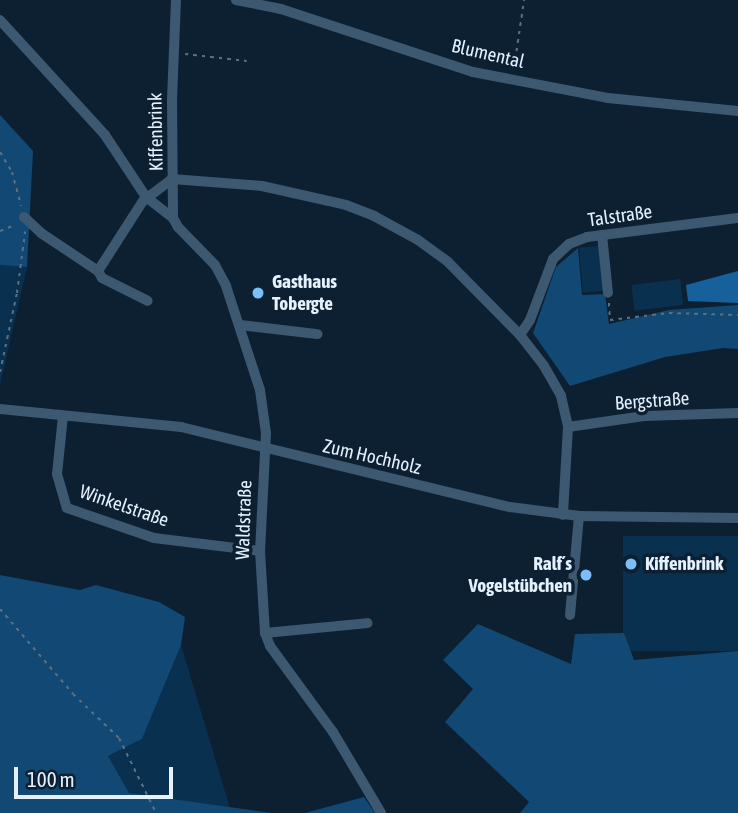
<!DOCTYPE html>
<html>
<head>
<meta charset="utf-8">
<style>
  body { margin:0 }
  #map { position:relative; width:738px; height:813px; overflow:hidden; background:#0c2032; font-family:"Asap Condensed",sans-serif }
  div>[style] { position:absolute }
  .green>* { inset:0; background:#09304f; transform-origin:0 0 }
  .forest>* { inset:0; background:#114874 }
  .water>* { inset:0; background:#16619b }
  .path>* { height:2px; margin-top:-1px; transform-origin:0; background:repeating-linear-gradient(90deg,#5e7080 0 3.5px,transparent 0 8.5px) }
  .minor>* { height:10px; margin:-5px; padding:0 5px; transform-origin:5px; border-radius:5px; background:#3d5871 }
  .dots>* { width:19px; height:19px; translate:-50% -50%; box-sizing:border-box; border:4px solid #0c2032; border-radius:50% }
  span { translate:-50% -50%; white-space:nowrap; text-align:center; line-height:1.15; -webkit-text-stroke:7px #0c2032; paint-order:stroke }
  .street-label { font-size:19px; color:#e4f1fe }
  .poi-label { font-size:19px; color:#e4f1fe; font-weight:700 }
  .left { translate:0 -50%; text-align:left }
  .right { translate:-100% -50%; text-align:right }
  .scale { position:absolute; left:14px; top:767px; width:159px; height:32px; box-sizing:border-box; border:4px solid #e4f1fe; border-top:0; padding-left:9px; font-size:21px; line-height:24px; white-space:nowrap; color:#e4f1fe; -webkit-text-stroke:5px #0c2032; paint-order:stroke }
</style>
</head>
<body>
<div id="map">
  <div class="green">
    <i style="left:600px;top:246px;width:45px;height:21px;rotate:85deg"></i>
    <i style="clip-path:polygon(0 265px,27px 267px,0 385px)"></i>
    <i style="left:680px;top:279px;width:26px;height:49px;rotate:83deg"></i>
    <i style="left:738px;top:536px;width:115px;height:115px;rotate:90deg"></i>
    <i style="clip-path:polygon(181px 645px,230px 808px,128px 793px,108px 756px,142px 739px)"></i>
  </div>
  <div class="forest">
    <i style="clip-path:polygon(0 115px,33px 151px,27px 267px,0 265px)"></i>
    <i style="clip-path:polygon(578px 248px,582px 295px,605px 294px,609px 324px,669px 310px,738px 305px,738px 349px,723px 348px,665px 357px,570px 386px,533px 333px,556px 267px)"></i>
    <i style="clip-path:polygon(0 575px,80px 590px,96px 585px,159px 602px,185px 617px,181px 645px,142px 739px,108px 756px,129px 793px,272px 813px,0 813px)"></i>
    <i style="clip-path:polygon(478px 624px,571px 664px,575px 634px,624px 633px,634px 660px,738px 651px,738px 813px,520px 813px,529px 802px,445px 722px,473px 689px,443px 660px)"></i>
    <i style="clip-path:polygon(364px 797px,375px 813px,305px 813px)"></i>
  </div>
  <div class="water">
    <i style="clip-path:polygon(738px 271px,738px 303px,688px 301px,686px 285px)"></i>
  </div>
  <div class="path">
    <i style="left:185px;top:54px;width:62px;rotate:6.4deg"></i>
    <i style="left:514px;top:68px;width:69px;rotate:-81.6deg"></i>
    <i style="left:0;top:152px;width:23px;rotate:59deg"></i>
    <i style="left:12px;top:172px;width:35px;rotate:75deg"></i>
    <i style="left:0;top:231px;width:16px;rotate:-22deg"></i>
    <i style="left:609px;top:303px;width:17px;rotate:87deg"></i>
    <i style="left:610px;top:320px;width:59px;rotate:-6.8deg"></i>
    <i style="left:669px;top:313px;width:69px;rotate:1.7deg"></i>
    <i style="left:0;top:372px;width:81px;rotate:-77.9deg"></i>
    <i style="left:17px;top:293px;width:62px;rotate:-82.5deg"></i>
    <i style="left:0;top:609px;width:112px;rotate:49.3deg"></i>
    <i style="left:73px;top:694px;width:64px;rotate:43.7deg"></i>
    <i style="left:119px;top:738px;width:84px;rotate:63.7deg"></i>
  </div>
  <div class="minor">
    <i style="left:176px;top:0;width:101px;rotate:92.3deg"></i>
    <i style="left:172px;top:101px;width:117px;rotate:89.5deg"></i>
    <i style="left:173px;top:218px;width:10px;rotate:61deg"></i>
    <i style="left:178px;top:227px;width:53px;rotate:45.8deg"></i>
    <i style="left:215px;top:265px;width:24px;rotate:62deg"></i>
    <i style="left:226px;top:286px;width:109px;rotate:71.9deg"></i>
    <i style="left:260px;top:390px;width:43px;rotate:82.1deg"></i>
    <i style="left:266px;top:433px;width:118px;rotate:92.9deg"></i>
    <i style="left:260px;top:551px;width:82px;rotate:86.5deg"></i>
    <i style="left:265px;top:633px;width:14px;rotate:69deg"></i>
    <i style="left:270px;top:646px;width:107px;rotate:53.8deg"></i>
    <i style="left:333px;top:732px;width:94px;rotate:59.3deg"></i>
    <i style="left:236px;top:0;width:46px;rotate:11.3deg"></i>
    <i style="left:281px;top:9px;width:202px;rotate:18.2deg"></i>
    <i style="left:473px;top:72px;width:137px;rotate:10.9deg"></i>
    <i style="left:608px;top:98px;width:131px;rotate:5.7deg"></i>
    <i style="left:0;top:20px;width:156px;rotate:47.6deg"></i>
    <i style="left:105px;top:135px;width:74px;rotate:56.5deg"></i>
    <i style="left:146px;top:197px;width:34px;rotate:38deg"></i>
    <i style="left:172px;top:179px;width:90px;rotate:4.4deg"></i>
    <i style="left:262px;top:186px;width:86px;rotate:12.7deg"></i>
    <i style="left:346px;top:205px;width:30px;rotate:21deg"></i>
    <i style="left:374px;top:216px;width:50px;rotate:28.6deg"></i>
    <i style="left:418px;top:240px;width:37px;rotate:36deg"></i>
    <i style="left:448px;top:262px;width:103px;rotate:45.4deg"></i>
    <i style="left:520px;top:335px;width:39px;rotate:52deg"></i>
    <i style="left:544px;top:366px;width:34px;rotate:60deg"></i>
    <i style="left:561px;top:396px;width:32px;rotate:77deg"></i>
    <i style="left:568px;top:427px;width:88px;rotate:93.3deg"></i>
    <i style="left:24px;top:217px;width:23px;rotate:43deg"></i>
    <i style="left:41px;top:233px;width:69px;rotate:33.7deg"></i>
    <i style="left:98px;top:271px;width:83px;rotate:-57.3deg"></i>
    <i style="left:143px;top:201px;width:36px;rotate:-37deg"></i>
    <i style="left:602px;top:235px;width:58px;rotate:84.1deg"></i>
    <i style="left:98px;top:271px;width:8px;rotate:60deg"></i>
    <i style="left:102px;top:278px;width:51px;rotate:26.6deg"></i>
    <i style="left:240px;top:325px;width:78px;rotate:6.7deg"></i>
    <i style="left:520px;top:335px;width:18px;rotate:-56deg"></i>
    <i style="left:530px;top:320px;width:65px;rotate:-69.3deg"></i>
    <i style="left:553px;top:259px;width:22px;rotate:-43deg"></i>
    <i style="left:569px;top:244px;width:19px;rotate:-21deg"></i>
    <i style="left:587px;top:237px;width:152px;rotate:-7.2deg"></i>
    <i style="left:0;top:409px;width:182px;rotate:5.7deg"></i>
    <i style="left:181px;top:427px;width:339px;rotate:13.7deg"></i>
    <i style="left:510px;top:507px;width:70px;rotate:7.4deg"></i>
    <i style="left:579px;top:516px;width:159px;rotate:0.7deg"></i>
    <i style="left:63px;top:416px;width:58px;rotate:95.9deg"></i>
    <i style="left:57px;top:474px;width:35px;rotate:74deg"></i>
    <i style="left:67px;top:508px;width:92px;rotate:19deg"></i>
    <i style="left:154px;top:538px;width:107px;rotate:7deg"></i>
    <i style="left:568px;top:427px;width:77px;rotate:-8.2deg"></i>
    <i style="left:644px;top:416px;width:94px;rotate:-1.8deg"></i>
    <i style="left:570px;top:615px;width:99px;rotate:-84.8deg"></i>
    <i style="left:265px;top:633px;width:103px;rotate:-5.5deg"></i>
  </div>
  <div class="dots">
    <i style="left:258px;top:293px;background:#7dbef9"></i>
    <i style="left:631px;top:564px;background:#7dbef9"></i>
    <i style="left:586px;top:575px;background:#7dbef9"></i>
  </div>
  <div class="street-label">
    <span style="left:488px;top:54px;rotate:13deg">Blumental</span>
    <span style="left:156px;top:132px;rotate:-91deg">Kiffenbrink</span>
    <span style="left:620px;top:216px;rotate:-8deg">Talstraße</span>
    <span style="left:652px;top:401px;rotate:-4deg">Bergstraße</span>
    <span style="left:372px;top:457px;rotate:13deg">Zum Hochholz</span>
    <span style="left:124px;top:506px;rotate:19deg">Winkelstraße</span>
    <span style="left:244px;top:520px;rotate:-88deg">Waldstraße</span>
  </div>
  <div class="poi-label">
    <span class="left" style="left:272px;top:293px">Gasthaus<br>Tobergte</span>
    <span class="right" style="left:572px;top:575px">Ralf´s<br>Vogelstübchen</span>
    <span class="left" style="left:645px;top:564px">Kiffenbrink</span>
  </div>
  <div class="scale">100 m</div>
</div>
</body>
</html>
